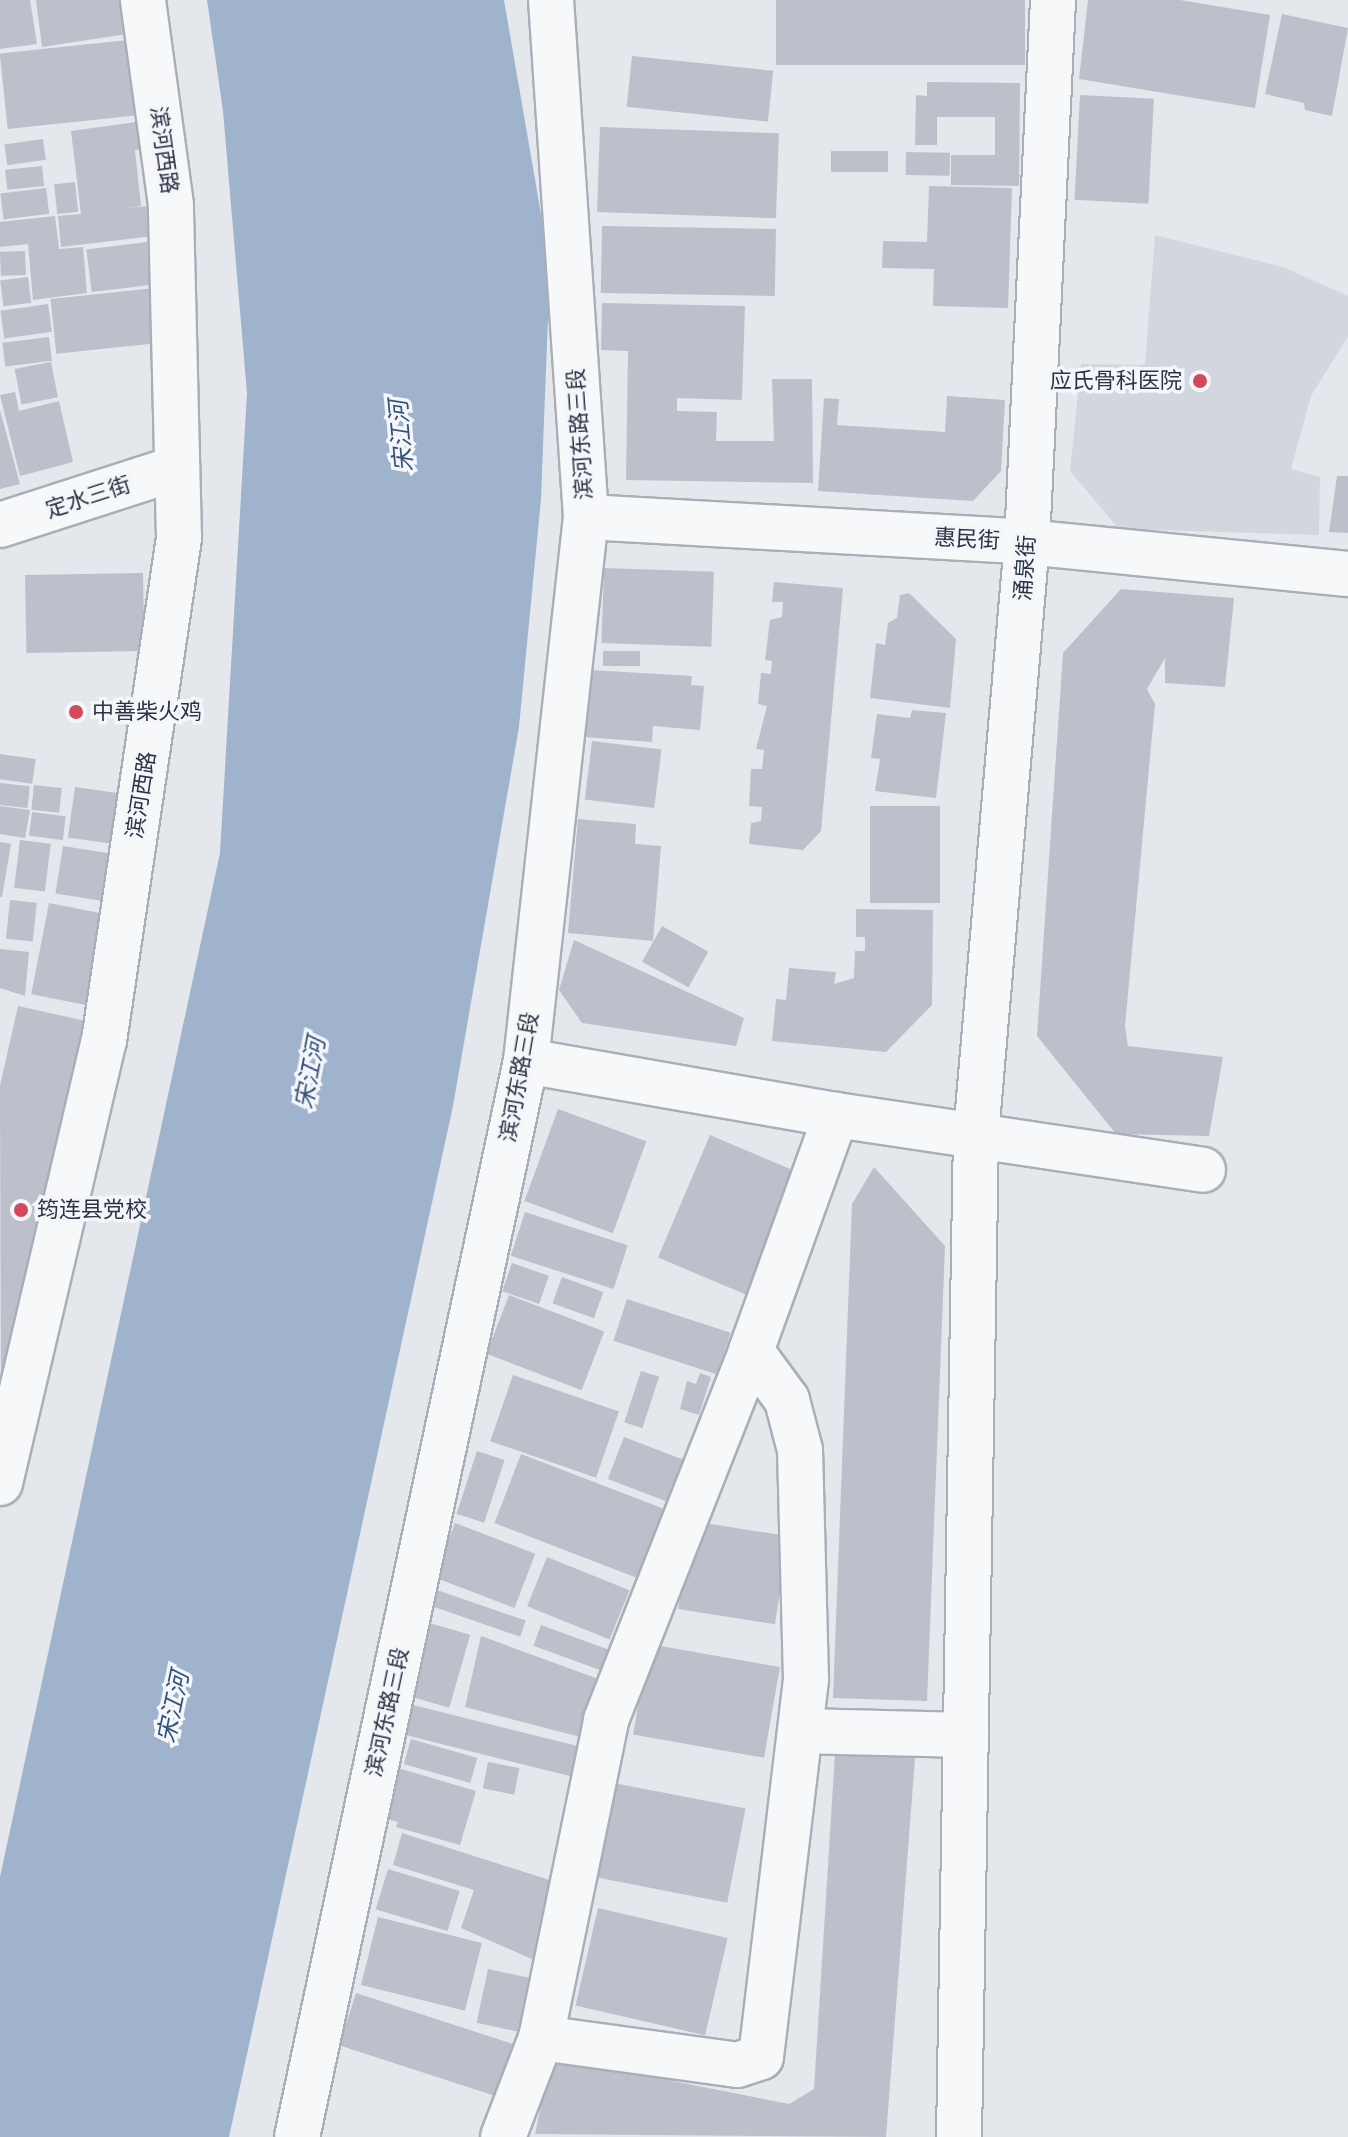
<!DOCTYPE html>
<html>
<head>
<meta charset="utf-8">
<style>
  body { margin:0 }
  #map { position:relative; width:1348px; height:2137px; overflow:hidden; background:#e4e7ec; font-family:"Titillium Web","Noto Sans SC",sans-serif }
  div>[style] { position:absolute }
  .built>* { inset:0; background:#d2d6de }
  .water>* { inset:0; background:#9fb4cc }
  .building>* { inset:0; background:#bbc0ca; transform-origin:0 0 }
  .roads { filter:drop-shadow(2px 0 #a9aeb7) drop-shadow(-2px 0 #a9aeb7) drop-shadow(0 2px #a9aeb7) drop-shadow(0 -2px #a9aeb7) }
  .minor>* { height:44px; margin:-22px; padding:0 22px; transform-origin:22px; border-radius:22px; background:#f7f8fa }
  .tertiary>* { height:44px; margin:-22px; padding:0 22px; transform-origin:22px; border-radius:22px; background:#f7f8fa }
  .dots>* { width:22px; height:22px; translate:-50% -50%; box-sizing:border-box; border:4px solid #f4f6f9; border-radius:50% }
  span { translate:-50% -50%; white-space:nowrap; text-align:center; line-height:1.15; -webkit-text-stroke:7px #f4f6f9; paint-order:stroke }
  .street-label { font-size:22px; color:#2b3445 }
  .poi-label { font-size:22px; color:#2b3445 }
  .right { translate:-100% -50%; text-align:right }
  .left { translate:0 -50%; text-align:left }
  .water-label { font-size:24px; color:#34527a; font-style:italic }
</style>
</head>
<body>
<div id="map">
  <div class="built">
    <i style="clip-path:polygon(1155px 235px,1283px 267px,1348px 296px,1348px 336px,1311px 396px,1291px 469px,1320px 477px,1319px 535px,1119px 529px,1070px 471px,1081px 364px,1145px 365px)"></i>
  </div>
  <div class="water">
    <i style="clip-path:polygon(207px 0,504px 0,550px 266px,541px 499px,519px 727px,453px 1106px,229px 2137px,0 2137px,0 1877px,220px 853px,247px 393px,223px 111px)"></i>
  </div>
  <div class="building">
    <i style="clip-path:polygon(0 0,30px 0,37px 44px,0 49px)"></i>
    <i style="clip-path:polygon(36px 0,128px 0,133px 33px,42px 47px)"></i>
    <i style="left:776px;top:0;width:249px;height:65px"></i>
    <i style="clip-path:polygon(1088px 0,1180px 0,1270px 15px,1255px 108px,1079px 79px)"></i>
    <i style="clip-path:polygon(1282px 14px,1348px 28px,1332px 116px,1305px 110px,1304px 103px,1265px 94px)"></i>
    <i style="left:137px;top:39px;width:76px;height:138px;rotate:84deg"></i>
    <i style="left:632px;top:56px;width:142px;height:51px;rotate:6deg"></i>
    <i style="clip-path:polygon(927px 82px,1020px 83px,1019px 186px,951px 185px,951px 155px,995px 155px,995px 117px,937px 117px,937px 145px,915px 145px,916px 95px,927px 96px)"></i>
    <i style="left:1080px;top:95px;width:74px;height:105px;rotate:3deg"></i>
    <i style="clip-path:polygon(143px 121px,147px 149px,135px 150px,141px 206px,126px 208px,150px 206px,154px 236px,61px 247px,58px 216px,81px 214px,71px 131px)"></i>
    <i style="left:600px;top:127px;width:179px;height:85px;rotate:2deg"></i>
    <i style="left:43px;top:139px;width:21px;height:39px;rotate:82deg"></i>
    <i style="left:888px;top:151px;width:21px;height:57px;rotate:90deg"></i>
    <i style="left:906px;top:152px;width:44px;height:23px;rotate:1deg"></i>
    <i style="left:42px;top:166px;width:20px;height:37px;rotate:84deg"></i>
    <i style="left:75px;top:182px;width:30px;height:21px;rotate:84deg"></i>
    <i style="clip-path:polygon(929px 186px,1012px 188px,1008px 308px,933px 306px,934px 269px,882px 268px,883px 241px,927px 242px)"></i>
    <i style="left:46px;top:188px;width:26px;height:46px;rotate:83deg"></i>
    <i style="clip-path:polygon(55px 216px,59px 249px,83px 247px,87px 293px,33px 300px,28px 244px,0 247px,0 222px)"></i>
    <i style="left:602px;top:226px;width:174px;height:67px;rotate:1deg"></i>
    <i style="left:147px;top:242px;width:43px;height:61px;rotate:83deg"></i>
    <i style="left:25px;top:251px;width:24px;height:25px;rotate:88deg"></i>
    <i style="left:28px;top:277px;width:26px;height:28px;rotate:83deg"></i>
    <i style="left:155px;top:288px;width:55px;height:105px;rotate:84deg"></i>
    <i style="clip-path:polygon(602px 303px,745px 306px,742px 400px,677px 398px,677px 411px,717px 412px,716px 441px,774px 441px,772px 379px,812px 379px,813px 483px,626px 480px,628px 351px,601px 350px)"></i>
    <i style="left:48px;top:304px;width:28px;height:48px;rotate:82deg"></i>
    <i style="left:49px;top:337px;width:24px;height:47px;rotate:83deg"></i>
    <i style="left:51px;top:362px;width:36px;height:37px;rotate:79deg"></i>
    <i style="clip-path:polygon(15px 392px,19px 411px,59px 401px,73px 462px,20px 476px,0 395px)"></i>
    <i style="clip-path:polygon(947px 396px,1005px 400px,1001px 471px,973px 501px,818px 491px,824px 398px,839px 399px,837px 425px,945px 432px)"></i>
    <i style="clip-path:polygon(0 410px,20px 484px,0 489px)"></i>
    <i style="clip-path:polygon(1337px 476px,1348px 476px,1348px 533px,1329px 532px)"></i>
    <i style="left:604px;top:568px;width:110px;height:75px;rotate:2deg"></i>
    <i style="left:143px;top:573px;width:78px;height:118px;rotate:89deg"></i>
    <i style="clip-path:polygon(774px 582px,843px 588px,821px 831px,803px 850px,749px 844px,751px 823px,761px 821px,762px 807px,749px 806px,751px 769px,762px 769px,764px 750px,756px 749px,767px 706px,758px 704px,761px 673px,771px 674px,772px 661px,765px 660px,770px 620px,782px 617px,783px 602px,772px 602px)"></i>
    <i style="clip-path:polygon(1121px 589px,1234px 598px,1225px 687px,1165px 683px,1165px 658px,1147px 689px,1155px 704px,1125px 1026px,1128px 1046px,1223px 1057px,1209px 1136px,1116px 1134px,1037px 1036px,1063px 653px)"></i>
    <i style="clip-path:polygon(909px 593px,956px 639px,950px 708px,870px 698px,876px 643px,885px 645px,888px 623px,897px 618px,900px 595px)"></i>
    <i style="left:603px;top:651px;width:37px;height:15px"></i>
    <i style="clip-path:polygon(590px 670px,692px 676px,691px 685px,704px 686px,700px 730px,653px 726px,652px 742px,584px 737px)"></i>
    <i style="clip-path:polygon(912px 710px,946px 713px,936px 798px,875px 791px,880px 759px,871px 758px,877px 714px,910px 718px)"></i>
    <i style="left:592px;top:741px;width:70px;height:59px;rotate:7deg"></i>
    <i style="left:0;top:754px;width:36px;height:25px;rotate:8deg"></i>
    <i style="left:0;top:783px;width:30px;height:22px;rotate:6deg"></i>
    <i style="left:34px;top:785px;width:28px;height:25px;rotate:6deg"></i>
    <i style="left:75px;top:787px;width:57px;height:51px;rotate:8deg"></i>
    <i style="clip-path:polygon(0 806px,30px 810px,25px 838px,0 834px)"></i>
    <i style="left:870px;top:806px;width:70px;height:97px"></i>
    <i style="left:32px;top:812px;width:34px;height:24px;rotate:7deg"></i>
    <i style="clip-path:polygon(578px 819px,636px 824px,635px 844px,661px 846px,653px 941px,568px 933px)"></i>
    <i style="left:20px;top:840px;width:31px;height:48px;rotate:7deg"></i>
    <i style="clip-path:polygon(0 842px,11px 844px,2px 897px,0 897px)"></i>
    <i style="left:63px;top:846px;width:56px;height:48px;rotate:9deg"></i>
    <i style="left:10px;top:900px;width:27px;height:39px;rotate:6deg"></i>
    <i style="left:49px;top:903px;width:57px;height:93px;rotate:11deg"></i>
    <i style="clip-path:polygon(856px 909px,933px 910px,932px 1005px,886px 1052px,772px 1041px,776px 999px,786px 1000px,789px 968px,836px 972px,834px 984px,854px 978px,855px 951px,865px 951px,865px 937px,856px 937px)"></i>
    <i style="left:662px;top:926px;width:53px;height:41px;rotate:29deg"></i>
    <i style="clip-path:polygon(574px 940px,744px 1018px,736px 1046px,582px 1023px,559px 990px)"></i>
    <i style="clip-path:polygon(0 949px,29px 952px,25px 996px,0 988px)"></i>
    <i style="clip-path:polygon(18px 1006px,86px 1021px,1px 1394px,0 1086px)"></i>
    <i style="left:558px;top:1109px;width:94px;height:98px;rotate:20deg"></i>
    <i style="left:710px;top:1135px;width:99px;height:133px;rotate:23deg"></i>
    <i style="clip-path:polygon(874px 1167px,945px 1246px,927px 1701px,833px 1698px,852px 1204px)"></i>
    <i style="left:525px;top:1212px;width:108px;height:46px;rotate:18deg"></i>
    <i style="left:512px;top:1263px;width:39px;height:30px;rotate:19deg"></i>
    <i style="left:562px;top:1277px;width:44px;height:28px;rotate:20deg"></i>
    <i style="left:509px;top:1295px;width:102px;height:63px;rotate:21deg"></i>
    <i style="left:627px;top:1299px;width:109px;height:44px;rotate:18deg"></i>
    <i style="left:641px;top:1371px;width:19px;height:54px;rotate:18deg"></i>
    <i style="clip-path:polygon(700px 1373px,711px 1377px,699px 1415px,680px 1409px,687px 1381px,696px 1384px)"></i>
    <i style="left:513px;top:1375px;width:112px;height:70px;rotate:19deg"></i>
    <i style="left:624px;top:1437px;width:63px;height:45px;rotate:21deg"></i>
    <i style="left:477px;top:1451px;width:29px;height:66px;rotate:18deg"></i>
    <i style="left:521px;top:1454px;width:155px;height:74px;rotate:21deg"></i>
    <i style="left:692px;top:1521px;width:98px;height:89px;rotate:9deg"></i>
    <i style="left:455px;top:1523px;width:86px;height:58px;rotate:21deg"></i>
    <i style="left:547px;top:1557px;width:89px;height:53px;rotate:22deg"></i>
    <i style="left:434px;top:1589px;width:97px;height:17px;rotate:19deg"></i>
    <i style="left:426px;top:1622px;width:46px;height:76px;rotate:16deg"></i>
    <i style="left:541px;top:1625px;width:81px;height:22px;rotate:20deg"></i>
    <i style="clip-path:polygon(481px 1636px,604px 1681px,588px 1739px,465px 1707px)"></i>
    <i style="left:649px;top:1644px;width:133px;height:92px;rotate:10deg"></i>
    <i style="left:405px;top:1703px;width:185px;height:31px;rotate:14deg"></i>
    <i style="left:411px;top:1739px;width:69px;height:26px;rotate:16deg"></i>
    <i style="clip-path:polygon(835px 1753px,915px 1758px,886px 2137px,535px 2134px,551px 2057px,789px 2104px,814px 2089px)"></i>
    <i style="left:488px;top:1762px;width:32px;height:27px;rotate:11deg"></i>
    <i style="clip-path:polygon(398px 1768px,476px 1791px,460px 1845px,396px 1827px,398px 1822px,383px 1818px)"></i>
    <i style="left:614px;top:1783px;width:134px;height:96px;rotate:11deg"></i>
    <i style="clip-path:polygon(402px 1833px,559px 1883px,534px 1960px,461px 1928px,474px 1890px,393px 1865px)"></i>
    <i style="left:388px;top:1869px;width:75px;height:42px;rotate:17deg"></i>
    <i style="left:598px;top:1908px;width:133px;height:100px;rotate:13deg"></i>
    <i style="left:378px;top:1917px;width:107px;height:70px;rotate:14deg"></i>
    <i style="left:488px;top:1969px;width:47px;height:55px;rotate:12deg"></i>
    <i style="left:356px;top:1993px;width:179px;height:55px;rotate:18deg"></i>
  </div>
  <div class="roads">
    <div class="minor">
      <i style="left:586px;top:517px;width:442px;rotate:3.2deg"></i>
      <i style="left:1027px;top:542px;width:323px;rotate:5.7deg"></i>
      <i style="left:0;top:525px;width:186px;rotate:-17.9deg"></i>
      <i style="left:526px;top:1061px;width:315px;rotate:9.9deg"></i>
      <i style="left:836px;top:1115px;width:371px;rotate:8.5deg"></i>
      <i style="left:800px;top:1731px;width:166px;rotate:1.4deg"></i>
      <i style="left:541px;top:2038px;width:198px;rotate:7.8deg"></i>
      <i style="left:737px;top:2065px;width:25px;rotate:-18deg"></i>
      <i style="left:761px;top:2057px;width:381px;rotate:-83.2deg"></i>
      <i style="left:806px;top:1679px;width:229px;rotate:-91.5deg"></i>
      <i style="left:800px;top:1450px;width:52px;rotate:-104.6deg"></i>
      <i style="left:787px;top:1400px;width:61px;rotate:-126.3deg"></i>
      <i style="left:503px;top:2137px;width:106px;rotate:-69deg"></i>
      <i style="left:541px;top:2038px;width:325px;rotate:-78.4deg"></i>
      <i style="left:606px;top:1720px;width:396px;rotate:-68.5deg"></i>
      <i style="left:751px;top:1351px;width:251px;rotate:-70.2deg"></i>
      <i style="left:959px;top:2137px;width:1003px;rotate:-89.03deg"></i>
      <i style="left:976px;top:1134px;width:594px;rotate:-85.08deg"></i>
      <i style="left:1027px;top:542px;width:543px;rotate:-87.25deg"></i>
    </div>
    <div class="tertiary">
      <i style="left:0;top:1483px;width:454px;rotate:-76.8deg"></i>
      <i style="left:104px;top:1041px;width:509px;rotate:-81.52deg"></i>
      <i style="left:179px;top:538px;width:333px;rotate:-91.4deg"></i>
      <i style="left:171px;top:205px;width:207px;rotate:-97.8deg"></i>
      <i style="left:297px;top:2137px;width:1100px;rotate:-77.99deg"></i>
      <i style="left:526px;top:1061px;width:547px;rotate:-83.71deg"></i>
      <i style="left:586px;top:517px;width:518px;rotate:-93.87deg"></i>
    </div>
  </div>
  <div class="dots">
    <i style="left:1200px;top:381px;background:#d1495b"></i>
    <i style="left:76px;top:712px;background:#d1495b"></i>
    <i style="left:21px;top:1210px;background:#d1495b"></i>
  </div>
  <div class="street-label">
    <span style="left:164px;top:150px;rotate:82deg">滨河西路</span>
    <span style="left:580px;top:434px;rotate:-94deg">滨河东路三段</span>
    <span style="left:88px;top:497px;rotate:-18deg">定水三街</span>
    <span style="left:967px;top:539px;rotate:3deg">惠民街</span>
    <span style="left:1025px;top:568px;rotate:-86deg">涌泉街</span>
    <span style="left:141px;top:795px;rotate:-81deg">滨河西路</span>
    <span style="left:519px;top:1077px;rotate:-80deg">滨河东路三段</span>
    <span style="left:387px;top:1712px;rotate:-78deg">滨河东路三段</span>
  </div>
  <div class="poi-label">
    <span class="right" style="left:1182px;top:381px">应氏骨科医院</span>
    <span class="left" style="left:92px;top:712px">中善柴火鸡</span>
    <span class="left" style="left:37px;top:1210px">筠连县党校</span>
  </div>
  <div class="water-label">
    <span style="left:401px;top:436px;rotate:-95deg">宋江河</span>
    <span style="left:310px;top:1073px;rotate:-79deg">宋江河</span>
    <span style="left:173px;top:1707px;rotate:-78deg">宋江河</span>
  </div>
</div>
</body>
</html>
